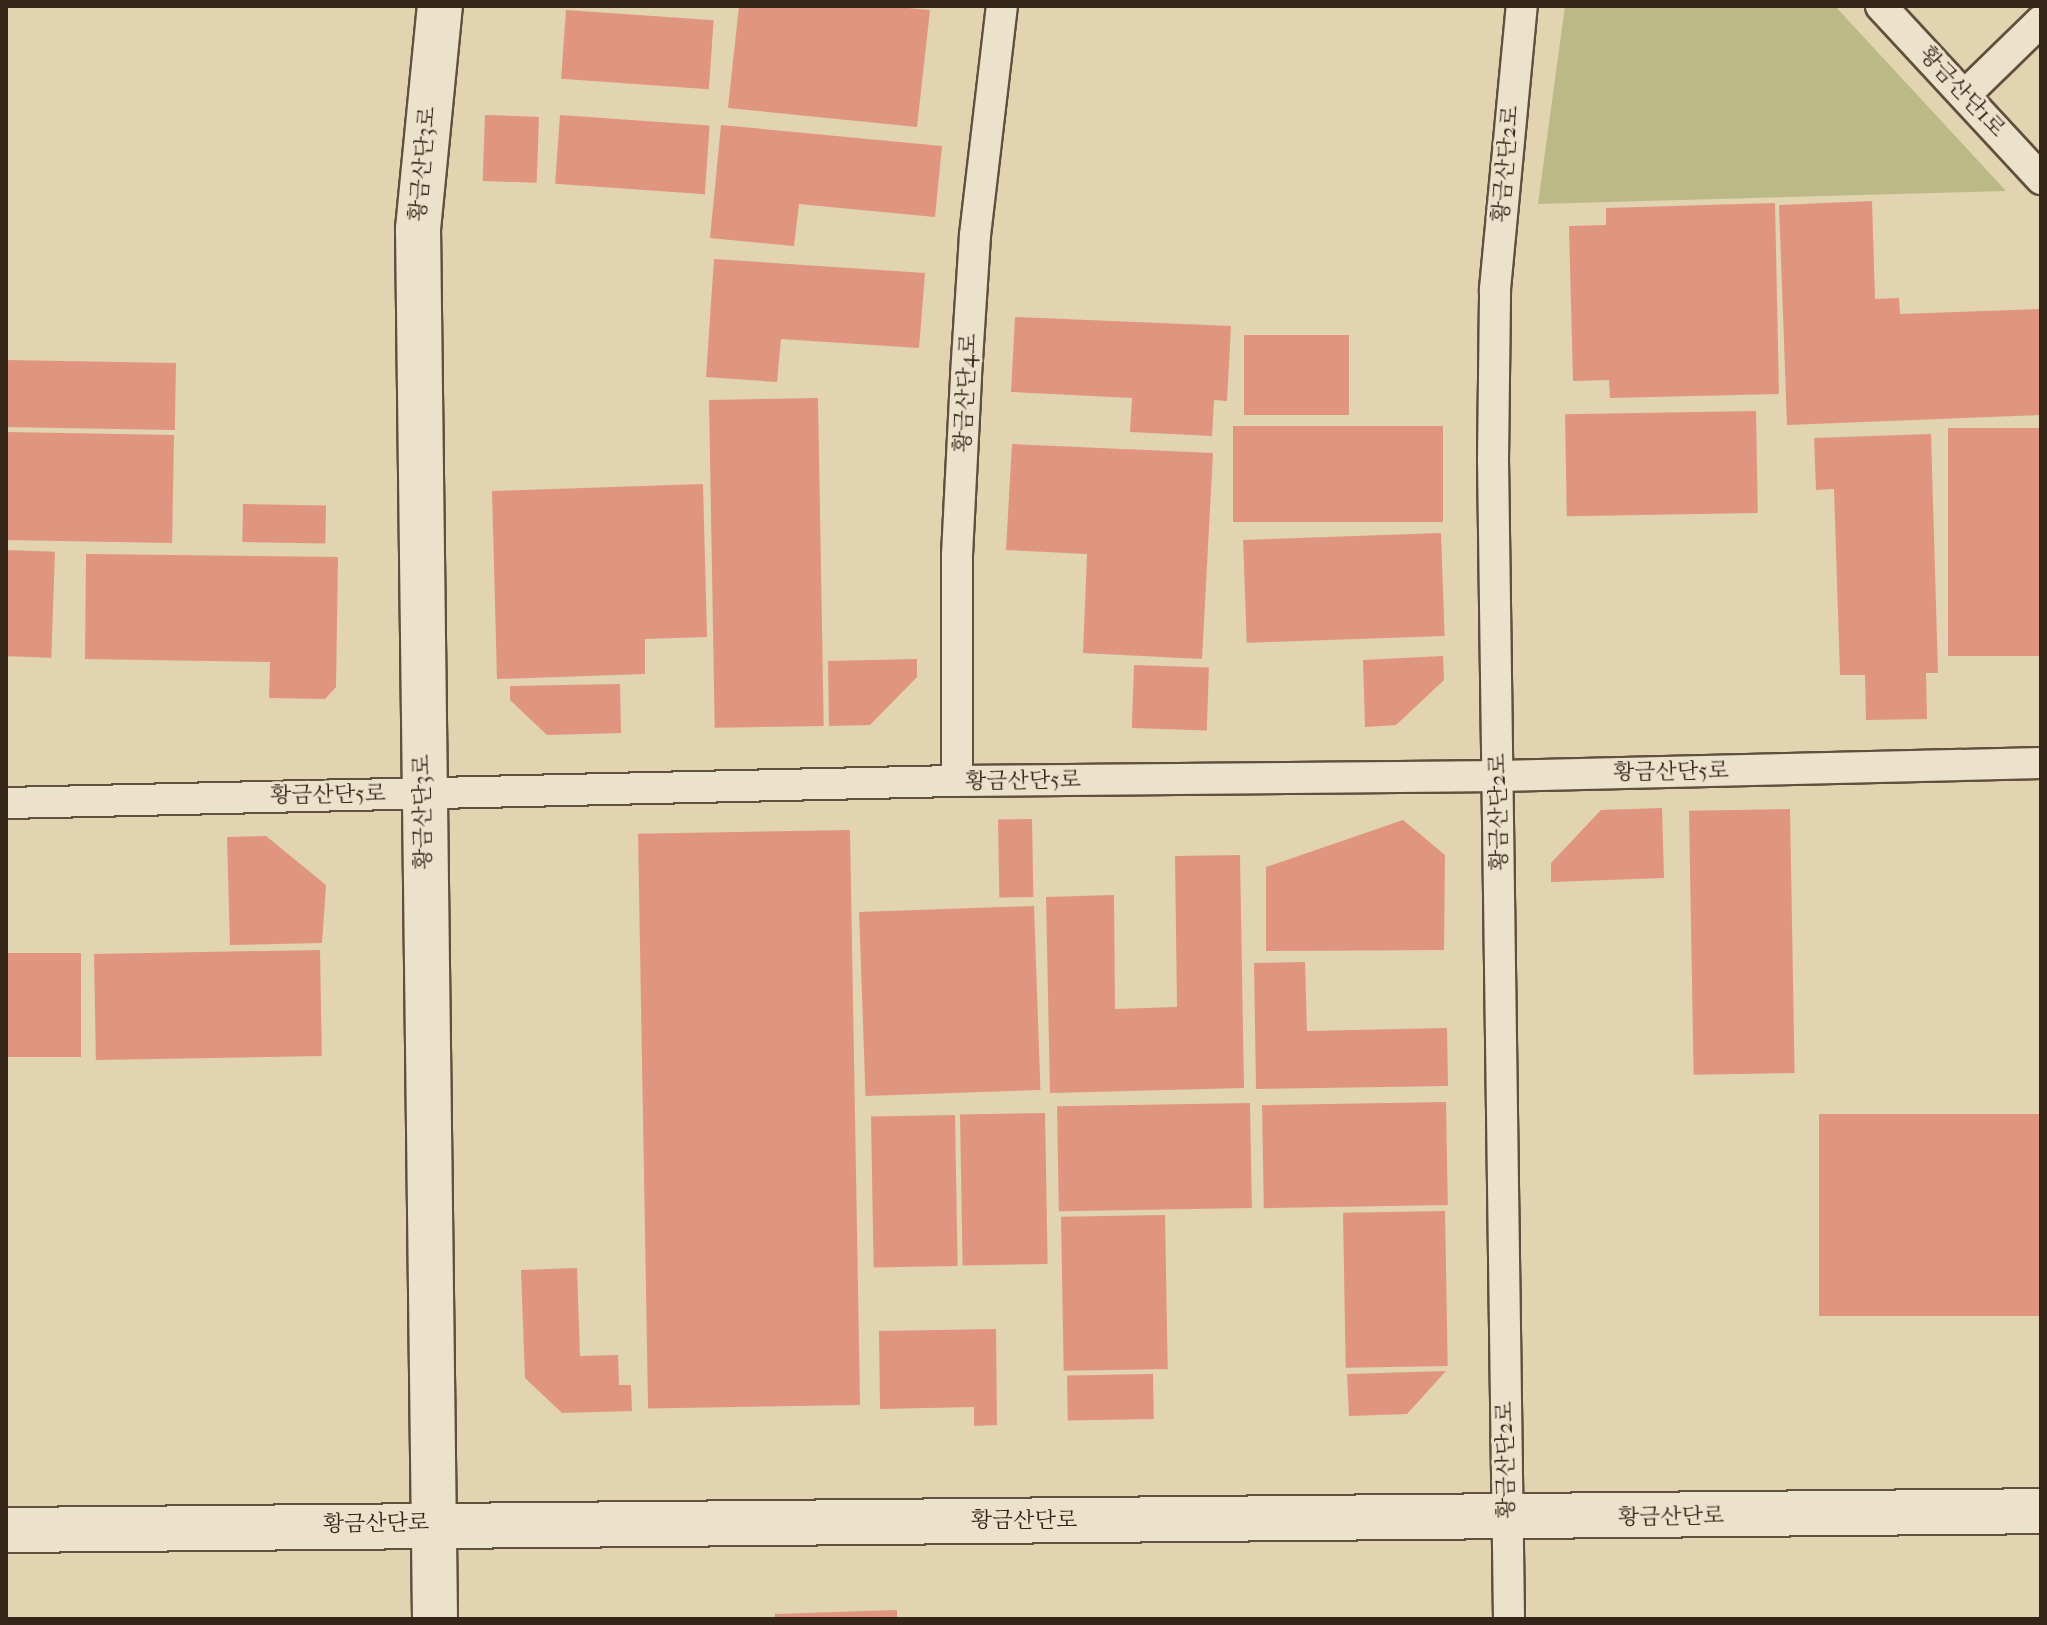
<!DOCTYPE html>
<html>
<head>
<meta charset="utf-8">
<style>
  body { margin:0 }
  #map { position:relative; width:2047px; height:1625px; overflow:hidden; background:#e2d3b1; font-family:"IM FELL French Canon","Noto Serif KR",serif }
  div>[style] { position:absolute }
  .green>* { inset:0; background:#bbba86 }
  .building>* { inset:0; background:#e0957f; transform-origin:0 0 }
  .roads { filter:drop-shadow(2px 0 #60503e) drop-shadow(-2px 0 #60503e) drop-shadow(0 2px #60503e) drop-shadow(0 -2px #60503e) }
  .street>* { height:30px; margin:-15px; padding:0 15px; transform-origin:15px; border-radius:15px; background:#ece2cc }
  .secondary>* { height:44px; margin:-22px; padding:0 22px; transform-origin:22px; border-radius:22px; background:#ece2cc }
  span { translate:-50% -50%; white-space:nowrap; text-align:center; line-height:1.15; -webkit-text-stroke:6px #ece2cc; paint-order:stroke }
  .street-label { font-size:22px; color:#352418 }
  .frame { position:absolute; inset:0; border:8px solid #352418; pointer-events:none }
</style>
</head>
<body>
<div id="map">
  <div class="green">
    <i style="clip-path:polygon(1565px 6px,1835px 6px,2006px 191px,1538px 204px)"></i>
  </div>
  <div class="building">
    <i style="clip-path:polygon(739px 6px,886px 6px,930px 10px,917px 127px,728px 108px)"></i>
    <i style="left:566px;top:10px;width:148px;height:69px;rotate:4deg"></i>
    <i style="left:485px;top:115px;width:54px;height:66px;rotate:2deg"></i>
    <i style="left:560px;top:115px;width:150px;height:69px;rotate:4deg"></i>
    <i style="clip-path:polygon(721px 125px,942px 146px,935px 217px,799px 204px,794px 246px,710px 238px)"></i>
    <i style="clip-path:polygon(1872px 201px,1875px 299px,1899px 298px,1900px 314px,2041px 309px,2041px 415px,1787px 425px,1779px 205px)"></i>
    <i style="clip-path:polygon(1775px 203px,1779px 394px,1610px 398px,1609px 380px,1573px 381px,1569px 226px,1606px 225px,1606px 208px)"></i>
    <i style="clip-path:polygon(714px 259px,925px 273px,919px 348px,781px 339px,777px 382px,706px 377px)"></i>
    <i style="clip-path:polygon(1015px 317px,1231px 326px,1227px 401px,1214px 400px,1212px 436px,1130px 432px,1132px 398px,1011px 392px)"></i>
    <i style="left:1349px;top:335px;width:80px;height:105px;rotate:90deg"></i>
    <i style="left:6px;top:360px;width:170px;height:67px;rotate:1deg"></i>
    <i style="left:818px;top:398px;width:328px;height:109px;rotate:89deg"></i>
    <i style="left:1756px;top:411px;width:102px;height:191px;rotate:89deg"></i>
    <i style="left:1443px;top:426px;width:96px;height:210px;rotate:90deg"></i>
    <i style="left:2041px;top:428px;width:228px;height:93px;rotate:90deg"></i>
    <i style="left:6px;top:432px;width:168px;height:108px;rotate:1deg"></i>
    <i style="clip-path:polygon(1931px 434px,1938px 673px,1926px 673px,1927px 719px,1866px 720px,1865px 675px,1840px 675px,1834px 489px,1816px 490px,1814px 438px)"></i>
    <i style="clip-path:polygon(1012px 444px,1213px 453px,1202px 659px,1083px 653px,1087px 554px,1006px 550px)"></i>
    <i style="clip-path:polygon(703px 484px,707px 637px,645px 639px,645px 674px,497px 679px,492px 491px)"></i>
    <i style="left:243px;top:504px;width:83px;height:38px;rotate:1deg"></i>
    <i style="left:1441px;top:533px;width:103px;height:198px;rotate:88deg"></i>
    <i style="left:6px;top:550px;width:49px;height:106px;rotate:2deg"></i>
    <i style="clip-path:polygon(86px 554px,338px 557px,336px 687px,325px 699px,269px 698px,270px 662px,85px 659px)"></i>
    <i style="clip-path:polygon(1443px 656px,1444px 680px,1396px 725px,1365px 727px,1363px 660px)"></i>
    <i style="clip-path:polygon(917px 659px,917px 677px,870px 725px,829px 726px,828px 661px)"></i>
    <i style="left:1134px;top:665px;width:75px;height:63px;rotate:2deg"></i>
    <i style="clip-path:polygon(620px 684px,621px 733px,547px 735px,510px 700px,510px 686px)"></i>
    <i style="clip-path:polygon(1662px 808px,1664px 878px,1551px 882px,1551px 863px,1601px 810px)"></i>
    <i style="left:1790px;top:809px;width:264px;height:101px;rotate:89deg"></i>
    <i style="left:1032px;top:819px;width:78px;height:34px;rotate:89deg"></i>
    <i style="clip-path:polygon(1403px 820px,1445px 855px,1444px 950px,1266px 951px,1266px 867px)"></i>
    <i style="left:850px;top:830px;width:575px;height:212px;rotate:89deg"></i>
    <i style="clip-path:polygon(266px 836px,326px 885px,322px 943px,230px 945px,227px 837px)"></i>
    <i style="clip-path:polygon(1240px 855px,1244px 1088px,1050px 1093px,1046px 897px,1114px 895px,1115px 1009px,1177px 1007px,1175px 856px)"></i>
    <i style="left:1034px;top:906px;width:184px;height:175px;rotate:88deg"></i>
    <i style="left:320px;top:950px;width:106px;height:226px;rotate:89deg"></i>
    <i style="left:81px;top:953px;width:104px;height:75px;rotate:90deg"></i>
    <i style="clip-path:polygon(1305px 962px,1307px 1031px,1447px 1028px,1448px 1086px,1256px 1089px,1254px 963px)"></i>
    <i style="left:1446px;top:1102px;width:103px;height:184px;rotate:89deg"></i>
    <i style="left:1250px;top:1103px;width:105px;height:193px;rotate:89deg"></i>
    <i style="left:1045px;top:1113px;width:151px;height:85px;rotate:89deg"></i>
    <i style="left:2041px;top:1114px;width:202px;height:222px;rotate:90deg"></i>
    <i style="left:955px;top:1115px;width:151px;height:84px;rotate:89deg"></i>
    <i style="left:1445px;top:1211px;width:155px;height:102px;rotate:89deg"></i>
    <i style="left:1165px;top:1215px;width:154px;height:104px;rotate:89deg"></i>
    <i style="clip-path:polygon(577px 1268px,580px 1356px,618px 1355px,619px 1385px,631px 1385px,632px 1411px,562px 1413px,525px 1378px,521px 1270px)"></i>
    <i style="clip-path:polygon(996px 1329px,997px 1425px,974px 1426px,974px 1407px,880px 1409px,879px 1331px)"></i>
    <i style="clip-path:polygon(1446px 1371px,1407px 1414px,1349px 1416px,1347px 1374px)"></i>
    <i style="left:1153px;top:1374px;width:45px;height:86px;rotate:89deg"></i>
    <i style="clip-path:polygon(897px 1610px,897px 1619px,775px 1619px,775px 1614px)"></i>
  </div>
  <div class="roads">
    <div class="street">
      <i style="left:1881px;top:6px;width:236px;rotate:47.2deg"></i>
      <i style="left:1965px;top:95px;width:106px;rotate:-44.2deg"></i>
      <i style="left:957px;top:781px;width:226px;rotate:-90deg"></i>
      <i style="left:957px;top:555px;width:180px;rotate:-87.1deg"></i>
      <i style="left:966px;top:375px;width:140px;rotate:-86.3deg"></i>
      <i style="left:975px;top:235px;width:231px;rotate:-83.3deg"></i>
      <i style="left:6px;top:803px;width:951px;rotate:-1.33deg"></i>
      <i style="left:957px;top:781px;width:541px;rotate:-0.53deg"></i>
      <i style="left:1498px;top:776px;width:543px;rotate:-1.37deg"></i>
      <i style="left:1509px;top:1619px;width:1159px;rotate:-90.79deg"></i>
      <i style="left:1493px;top:460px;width:171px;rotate:-89.3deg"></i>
      <i style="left:1495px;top:289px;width:284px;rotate:-84.6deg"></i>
    </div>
    <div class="secondary">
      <i style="left:6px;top:1530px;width:2035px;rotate:-0.53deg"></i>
      <i style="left:435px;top:1619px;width:1390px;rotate:-90.7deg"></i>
      <i style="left:418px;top:229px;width:224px;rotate:-84.4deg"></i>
    </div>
  </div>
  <div class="street-label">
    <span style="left:1962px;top:92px;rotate:47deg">황금산단1로</span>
    <span style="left:423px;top:164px;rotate:-85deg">황금산단3로</span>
    <span style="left:1506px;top:164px;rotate:-85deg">황금산단2로</span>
    <span style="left:966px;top:393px;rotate:-87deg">황금산단4로</span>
    <span style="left:1671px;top:772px;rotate:-1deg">황금산단5로</span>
    <span style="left:1023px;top:781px;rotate:-1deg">황금산단5로</span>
    <span style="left:328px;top:795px;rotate:-1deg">황금산단5로</span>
    <span style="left:423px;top:812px;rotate:-91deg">황금산단3로</span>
    <span style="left:1499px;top:812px;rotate:-91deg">황금산단2로</span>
    <span style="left:1506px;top:1460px;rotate:-91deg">황금산단2로</span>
    <span style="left:1671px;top:1517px;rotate:-1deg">황금산단로</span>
    <span style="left:1024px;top:1521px">황금산단로</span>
    <span style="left:376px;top:1524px;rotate:-1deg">황금산단로</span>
  </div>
  <div class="frame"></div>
</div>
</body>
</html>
